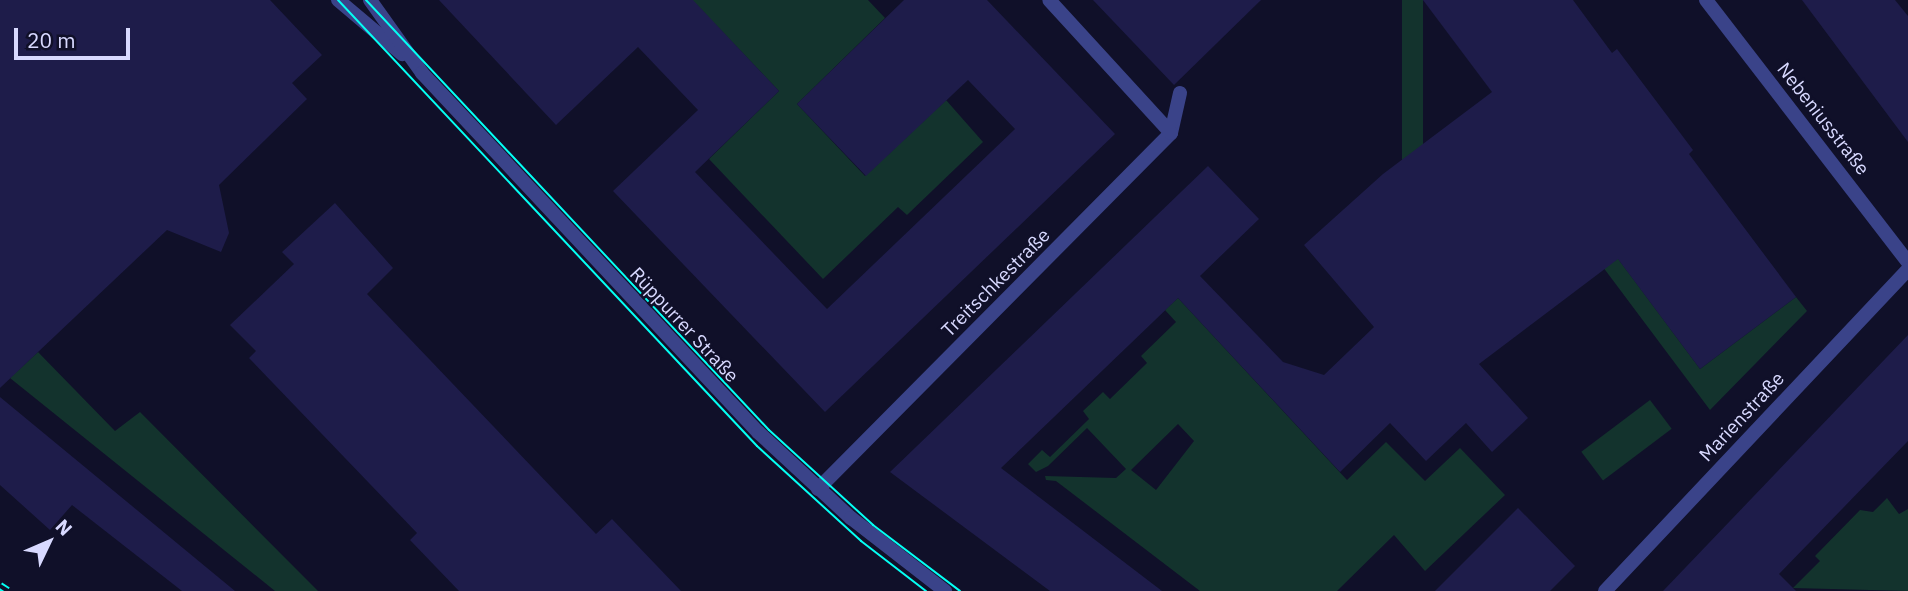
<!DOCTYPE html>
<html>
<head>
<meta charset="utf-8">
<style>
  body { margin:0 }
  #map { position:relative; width:1908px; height:591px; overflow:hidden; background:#101029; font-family:"IBM Plex Sans",sans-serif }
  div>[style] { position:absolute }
  .green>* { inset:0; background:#13332d; transform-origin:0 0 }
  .building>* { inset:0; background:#1e1c4a }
  .service>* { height:14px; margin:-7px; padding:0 7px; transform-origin:7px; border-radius:7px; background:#3a4389 }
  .minor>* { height:14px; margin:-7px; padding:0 7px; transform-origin:7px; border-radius:7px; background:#3a4389 }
  .tertiary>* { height:14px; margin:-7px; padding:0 7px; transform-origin:7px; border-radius:7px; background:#3a4389 }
  .tram>* { height:2px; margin:-1px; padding:0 1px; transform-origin:1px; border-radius:1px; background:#04fff3 }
  .rail>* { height:8px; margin-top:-4px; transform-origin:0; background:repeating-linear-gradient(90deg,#101029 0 16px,#04fff3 0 32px); box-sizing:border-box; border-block:2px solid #04fff3 }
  span { translate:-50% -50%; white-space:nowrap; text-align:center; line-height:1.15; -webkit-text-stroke:5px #101029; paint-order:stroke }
  .street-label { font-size:19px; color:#d8d9ff }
  .north { position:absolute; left:14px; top:507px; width:70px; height:70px; -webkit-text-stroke:5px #101029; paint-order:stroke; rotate:46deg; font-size:19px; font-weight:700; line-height:28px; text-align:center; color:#d8d9ff }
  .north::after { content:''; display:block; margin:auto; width:24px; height:32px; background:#d8d9ff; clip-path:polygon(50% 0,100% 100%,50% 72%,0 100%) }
  .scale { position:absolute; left:14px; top:28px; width:116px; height:32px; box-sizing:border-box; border:4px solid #d8d9ff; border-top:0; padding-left:9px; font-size:21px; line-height:24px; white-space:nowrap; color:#d8d9ff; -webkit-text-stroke:5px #101029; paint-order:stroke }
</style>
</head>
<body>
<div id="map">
  <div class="green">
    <i style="clip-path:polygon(692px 0,868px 0,885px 18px,797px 104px,865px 176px,946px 100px,983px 142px,907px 215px,898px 207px,823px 279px,709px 159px,779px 91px)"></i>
    <i style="left:1402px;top:0;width:21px;height:175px"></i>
    <i style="clip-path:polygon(1593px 225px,1700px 369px,1796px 297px,1807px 311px,1710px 410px,1576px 231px)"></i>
    <i style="clip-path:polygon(evenodd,1178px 298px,1347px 480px,1386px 442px,1425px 481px,1460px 448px,1505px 495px,1425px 571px,1394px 535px,1337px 591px,1200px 591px,1056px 481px,1046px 480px,1045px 476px,1116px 478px,1126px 469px,1087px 428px,1048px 466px,1036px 472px,1028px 464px,1042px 450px,1050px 457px,1089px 419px,1083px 411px,1103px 392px,1110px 399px,1147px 363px,1141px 356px,1176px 322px,1165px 310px,1178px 298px,1178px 424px,1194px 441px,1156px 490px,1131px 470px,1178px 424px)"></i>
    <i style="clip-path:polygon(38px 352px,115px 431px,140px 412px,318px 591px,275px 591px,10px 378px)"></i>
    <i style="left:1650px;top:400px;width:36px;height:86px;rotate:53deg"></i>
    <i style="clip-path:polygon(1887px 498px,1899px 514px,1908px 509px,1908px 591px,1793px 588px,1820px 561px,1815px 556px,1860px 510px,1873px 512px)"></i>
  </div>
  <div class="building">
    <i style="clip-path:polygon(0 0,270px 0,322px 55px,292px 83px,307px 99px,219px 185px,229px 233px,221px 252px,167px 230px,0 388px)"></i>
    <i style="clip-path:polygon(439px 0,693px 0,779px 91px,695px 172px,827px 309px,1015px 129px,968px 80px,866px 176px,797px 104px,904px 0,987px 0,1115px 134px,825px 412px,613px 191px,698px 110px,638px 47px,556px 125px)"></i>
    <i style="clip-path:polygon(1093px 0,1261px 0,1174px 85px)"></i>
    <i style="clip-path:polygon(1423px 0,1573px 0,1612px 53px,1617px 49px,1693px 150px,1689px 154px,1796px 297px,1700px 369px,1618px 259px,1479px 364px,1528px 418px,1492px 452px,1466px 423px,1426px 461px,1390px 423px,1340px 472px,1178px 298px,1001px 468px,1162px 591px,1050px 591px,890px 472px,1208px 166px,1259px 219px,1200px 276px,1283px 362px,1324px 375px,1374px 327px,1304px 245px,1383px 174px,1492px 92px)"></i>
    <i style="clip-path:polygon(1802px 0,1895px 0,1908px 16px,1908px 142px)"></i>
    <i style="clip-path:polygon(335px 203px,393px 268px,367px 294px,596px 534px,612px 519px,681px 591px,459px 591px,410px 540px,417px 533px,249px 358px,256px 351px,230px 325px,294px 264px,282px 252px)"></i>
    <i style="clip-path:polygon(1908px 335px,1908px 441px,1779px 574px,1796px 591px,1663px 591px)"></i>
    <i style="clip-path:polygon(0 397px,235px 591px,182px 591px,72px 505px,50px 530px,0 485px)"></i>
    <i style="clip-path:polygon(1518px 508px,1575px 566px,1550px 591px,1435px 591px)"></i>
  </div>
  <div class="service">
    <i style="left:1171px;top:133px;width:41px;rotate:-77.3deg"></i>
  </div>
  <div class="minor">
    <i style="left:1706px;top:0;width:331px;rotate:52.4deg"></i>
    <i style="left:818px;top:489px;width:501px;rotate:-45.24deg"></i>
    <i style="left:1171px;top:133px;width:180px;rotate:-132.5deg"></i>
    <i style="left:1605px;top:591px;width:442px;rotate:-46.7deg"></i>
  </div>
  <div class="tertiary">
    <i style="left:338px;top:0;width:84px;rotate:40.2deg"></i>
    <i style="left:370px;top:0;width:90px;rotate:54.5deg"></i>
    <i style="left:422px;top:73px;width:492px;rotate:46.9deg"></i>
    <i style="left:758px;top:432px;width:127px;rotate:42.8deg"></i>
    <i style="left:851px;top:518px;width:119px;rotate:37.8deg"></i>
  </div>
  <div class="tram">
    <i style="left:338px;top:0;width:612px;rotate:46.79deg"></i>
    <i style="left:757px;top:446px;width:141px;rotate:42.4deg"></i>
    <i style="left:861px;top:541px;width:82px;rotate:37.6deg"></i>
    <i style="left:366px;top:0;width:589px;rotate:46.86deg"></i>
    <i style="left:769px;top:430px;width:141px;rotate:42.4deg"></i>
    <i style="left:873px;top:525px;width:109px;rotate:37.2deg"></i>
  </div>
  <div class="rail">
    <i style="left:0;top:586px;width:9px;rotate:32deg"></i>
  </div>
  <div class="street-label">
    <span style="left:1823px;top:119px;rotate:52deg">Nebeniusstraße</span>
    <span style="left:996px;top:283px;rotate:-45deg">Treitschkestraße</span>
    <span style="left:684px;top:325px;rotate:47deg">Rüppurrer Straße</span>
    <span style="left:1742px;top:417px;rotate:-47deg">Marienstraße</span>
  </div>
  <div class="north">N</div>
  <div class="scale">20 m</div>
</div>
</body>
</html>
